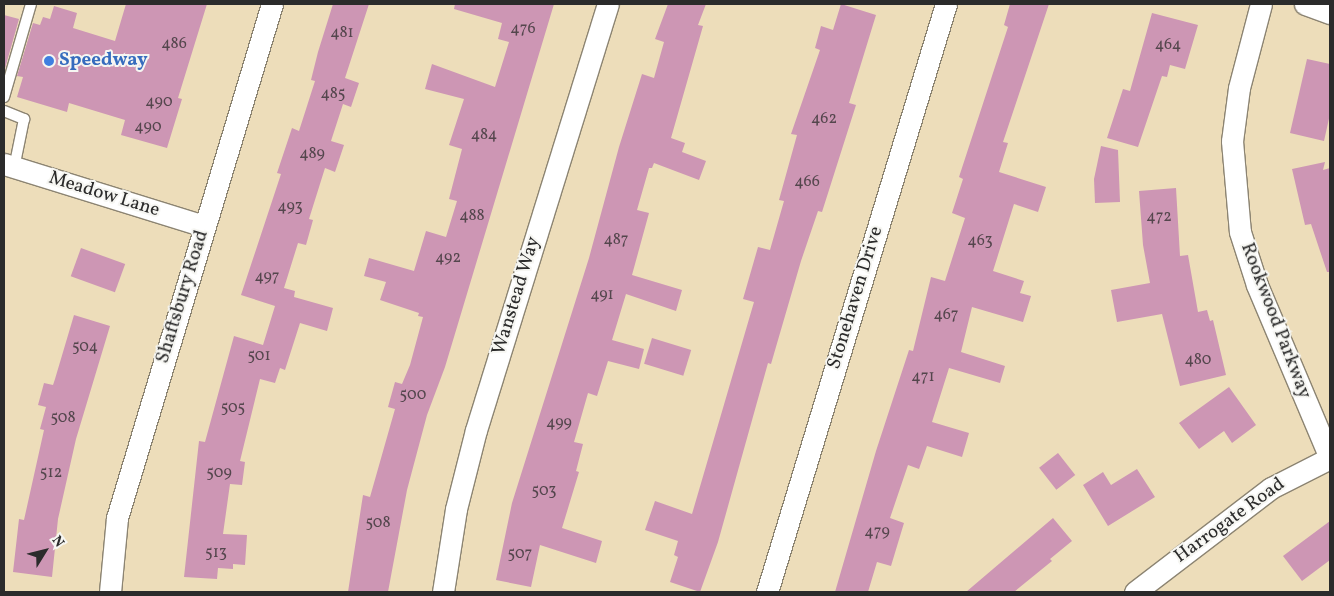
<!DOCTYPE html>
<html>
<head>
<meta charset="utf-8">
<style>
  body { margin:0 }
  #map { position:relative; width:1334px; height:596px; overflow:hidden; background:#edddba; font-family:Vollkorn,serif }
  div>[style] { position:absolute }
  .building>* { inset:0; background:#cd96b4; transform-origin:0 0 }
  .roads { filter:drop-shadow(1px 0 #8c8472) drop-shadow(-1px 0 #8c8472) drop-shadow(0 1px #8c8472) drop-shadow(0 -1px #8c8472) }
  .service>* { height:10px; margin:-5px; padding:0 5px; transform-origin:5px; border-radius:5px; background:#fff }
  .minor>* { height:21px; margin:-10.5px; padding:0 10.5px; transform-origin:10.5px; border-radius:10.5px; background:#fff }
  .dots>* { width:14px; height:14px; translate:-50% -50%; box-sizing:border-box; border:2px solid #f6f6f2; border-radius:50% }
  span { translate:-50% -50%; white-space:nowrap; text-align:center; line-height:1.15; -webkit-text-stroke:4px #f6f6f2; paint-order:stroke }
  .number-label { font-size:16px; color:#54464d }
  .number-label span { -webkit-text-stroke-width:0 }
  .shop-label { font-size:19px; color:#366cbe; font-weight:700 }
  .left { translate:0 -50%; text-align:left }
  .street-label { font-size:19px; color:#2b2b2b }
  .frame { position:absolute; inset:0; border:5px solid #2b2b2b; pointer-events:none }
  .north { position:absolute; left:20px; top:526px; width:50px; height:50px; -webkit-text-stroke:4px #f6f6f2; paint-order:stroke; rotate:54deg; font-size:14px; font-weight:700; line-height:20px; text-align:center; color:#2b2b2b }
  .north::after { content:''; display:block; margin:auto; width:18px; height:22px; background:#2b2b2b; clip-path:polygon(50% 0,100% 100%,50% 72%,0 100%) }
</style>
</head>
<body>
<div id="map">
  <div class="building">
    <i style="clip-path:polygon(126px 4px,207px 4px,178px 98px,182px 99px,167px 148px,121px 135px,125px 120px,69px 103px,67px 112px,17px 97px,23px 77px,17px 76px,33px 23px,40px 25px,43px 17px,50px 19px,54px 6px,77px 13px,73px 28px,115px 41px)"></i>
    <i style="clip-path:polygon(333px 4px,369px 4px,345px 78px,359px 83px,351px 107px,343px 104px,331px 141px,344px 145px,335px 172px,325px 168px,309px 219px,313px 220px,306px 245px,298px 243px,284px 288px,295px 291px,294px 297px,333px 308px,327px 331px,300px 323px,285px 370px,280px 368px,275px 383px,260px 379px,240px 461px,245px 462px,242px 485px,230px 484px,223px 534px,247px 535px,245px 565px,233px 564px,233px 569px,218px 568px,217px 579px,184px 577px,199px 441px,205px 442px,234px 336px,263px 345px,275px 306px,241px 295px,281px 174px,277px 173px,292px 128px,299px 131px,315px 81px,311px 80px,318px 52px)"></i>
    <i style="clip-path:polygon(455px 4px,554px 4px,445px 367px,427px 415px,407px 490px,388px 592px,348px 592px,363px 495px,370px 497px,395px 409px,388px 407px,395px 382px,402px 384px,410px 365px,423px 317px,418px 316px,419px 313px,380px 300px,386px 282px,364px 276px,369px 258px,414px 271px,426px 231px,446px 237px,457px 201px,449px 199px,462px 149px,449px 145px,464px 99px,425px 89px,432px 64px,495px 87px,509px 42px,498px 39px,502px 23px,454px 9px)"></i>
    <i style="clip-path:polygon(668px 4px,706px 4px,698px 25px,703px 26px,671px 138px,685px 143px,682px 152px,706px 161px,699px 180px,654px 163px,652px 168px,649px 168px,637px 210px,649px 213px,632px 275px,682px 290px,676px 311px,626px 294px,612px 340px,644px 349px,639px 369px,608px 361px,597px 396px,588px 393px,574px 442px,583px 444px,576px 471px,579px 472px,562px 528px,602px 541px,596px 563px,540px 545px,531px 587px,496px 580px,512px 503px,589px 258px,619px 147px,642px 74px,654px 78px,664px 42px,655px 39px)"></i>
    <i style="clip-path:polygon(841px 4px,876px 15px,849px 103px,856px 105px,822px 212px,818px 211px,801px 261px,771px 364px,768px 363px,718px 542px,700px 592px,670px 582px,678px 557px,674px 555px,678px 541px,645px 530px,655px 501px,692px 514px,754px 302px,743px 299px,758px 247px,770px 250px,784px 201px,779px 200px,797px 135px,791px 134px,820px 50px,815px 48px,821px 26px,833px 30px)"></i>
    <i style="clip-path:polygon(1010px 4px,1049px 4px,1003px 142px,1008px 143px,999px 172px,1046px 187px,1038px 212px,1014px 204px,993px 271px,1024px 281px,1020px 293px,1031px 296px,1023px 322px,972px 307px,961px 352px,1005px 366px,1000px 383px,949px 368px,932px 422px,969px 433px,962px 457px,927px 446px,919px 469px,908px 465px,890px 518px,904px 523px,891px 566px,877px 562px,868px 592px,835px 592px,876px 451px,909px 350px,913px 351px,931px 277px,945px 281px,965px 218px,952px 213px,963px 179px,959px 177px,1008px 27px,1004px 25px)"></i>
    <i style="clip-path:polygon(1152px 13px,1198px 25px,1185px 69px,1170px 65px,1167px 77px,1162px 76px,1138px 147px,1107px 138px,1123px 89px,1130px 91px)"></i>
    <i style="clip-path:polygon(4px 15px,19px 19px,4px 72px)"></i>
    <i style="clip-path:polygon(1307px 59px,1330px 64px,1330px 114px,1324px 141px,1290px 133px)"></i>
    <i style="clip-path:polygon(1101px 146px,1118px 150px,1120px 202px,1095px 203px,1094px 179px)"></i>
    <i style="clip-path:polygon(1325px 162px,1323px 170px,1330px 168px,1330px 272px,1327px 272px,1311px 224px,1305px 225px,1292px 169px)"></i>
    <i style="clip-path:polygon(1176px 188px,1180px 256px,1188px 255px,1198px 312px,1207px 310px,1210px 321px,1213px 320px,1226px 375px,1180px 386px,1162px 314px,1117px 322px,1111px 290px,1150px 283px,1143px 245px,1139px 191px)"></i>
    <i style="left:81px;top:248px;width:47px;height:30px;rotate:20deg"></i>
    <i style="clip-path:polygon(74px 315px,110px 326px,76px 439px,58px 519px,52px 577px,13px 572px,19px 519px,24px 520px,44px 430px,40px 429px,46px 407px,38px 405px,44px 383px,53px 385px,55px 379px)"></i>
    <i style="left:652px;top:338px;width:41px;height:27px;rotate:17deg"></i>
    <i style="clip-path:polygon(1229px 387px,1256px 425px,1232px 443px,1224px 431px,1199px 449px,1179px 423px)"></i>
    <i style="left:1058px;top:453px;width:28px;height:24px;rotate:52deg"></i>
    <i style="clip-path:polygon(1137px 469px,1155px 497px,1108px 526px,1083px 485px,1103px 472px,1111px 485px)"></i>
    <i style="clip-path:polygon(1053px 518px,1072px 541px,1050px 559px,1052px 561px,1014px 592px,966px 592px)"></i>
    <i style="clip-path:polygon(1330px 521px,1330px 560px,1302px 581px,1283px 556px)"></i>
  </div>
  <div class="roads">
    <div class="service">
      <i style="left:4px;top:97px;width:97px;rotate:-73.8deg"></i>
      <i style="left:4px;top:111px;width:22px;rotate:22deg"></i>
      <i style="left:24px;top:119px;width:50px;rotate:101.5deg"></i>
    </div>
    <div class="minor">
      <i style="left:1261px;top:4px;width:87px;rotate:104.7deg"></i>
      <i style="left:1239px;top:88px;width:53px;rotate:97.5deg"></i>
      <i style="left:1232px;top:141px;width:91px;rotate:85deg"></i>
      <i style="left:1240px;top:232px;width:56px;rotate:72.2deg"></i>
      <i style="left:1257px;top:285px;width:188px;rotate:67.1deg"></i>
      <i style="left:1305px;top:4px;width:27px;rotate:20deg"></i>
      <i style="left:4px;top:164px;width:209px;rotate:17.2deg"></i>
      <i style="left:110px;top:592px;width:74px;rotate:-84.6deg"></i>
      <i style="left:117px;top:518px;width:537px;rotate:-73.22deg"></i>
      <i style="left:443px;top:592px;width:84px;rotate:-81.1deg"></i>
      <i style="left:456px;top:509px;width:81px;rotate:-75.8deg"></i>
      <i style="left:476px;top:430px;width:446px;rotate:-72.8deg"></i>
      <i style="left:767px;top:592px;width:615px;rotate:-73.07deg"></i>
      <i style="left:1135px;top:592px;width:171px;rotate:-37.4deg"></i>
      <i style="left:1271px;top:488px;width:66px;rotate:-27deg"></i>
    </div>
  </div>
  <div class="dots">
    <i style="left:49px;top:61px;background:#3f7fe0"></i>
  </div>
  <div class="number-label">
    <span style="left:523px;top:29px">476</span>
    <span style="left:342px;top:33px">481</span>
    <span style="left:174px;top:44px">486</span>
    <span style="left:1168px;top:45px">464</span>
    <span style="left:333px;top:94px">485</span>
    <span style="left:159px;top:102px">490</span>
    <span style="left:824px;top:119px">462</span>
    <span style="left:148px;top:127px">490</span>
    <span style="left:484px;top:135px">484</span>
    <span style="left:312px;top:154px">489</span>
    <span style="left:807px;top:182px">466</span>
    <span style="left:290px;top:207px">493</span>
    <span style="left:472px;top:216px">488</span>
    <span style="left:1159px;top:217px">472</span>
    <span style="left:616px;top:240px">487</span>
    <span style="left:980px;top:241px">463</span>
    <span style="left:448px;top:258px">492</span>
    <span style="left:267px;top:277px">497</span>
    <span style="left:602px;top:295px">491</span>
    <span style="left:946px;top:315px">467</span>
    <span style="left:85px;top:347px">504</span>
    <span style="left:259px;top:356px">501</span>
    <span style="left:1198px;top:360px">480</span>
    <span style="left:923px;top:377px">471</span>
    <span style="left:413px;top:395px">500</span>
    <span style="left:233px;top:408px">505</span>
    <span style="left:63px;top:418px">508</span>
    <span style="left:559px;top:423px">499</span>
    <span style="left:51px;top:473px">512</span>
    <span style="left:219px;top:473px">509</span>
    <span style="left:544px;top:491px">503</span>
    <span style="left:378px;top:523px">508</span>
    <span style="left:877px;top:532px">479</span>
    <span style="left:216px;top:553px">513</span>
    <span style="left:520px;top:554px">507</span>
  </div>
  <div class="shop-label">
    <span class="left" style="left:59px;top:61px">Speedway</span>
  </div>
  <div class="street-label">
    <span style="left:104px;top:195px;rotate:17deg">Meadow Lane</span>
    <span style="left:517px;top:296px;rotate:-73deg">Wanstead Way</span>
    <span style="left:183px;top:297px;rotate:-73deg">Shaftsbury Road</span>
    <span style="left:856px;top:298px;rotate:-73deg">Stonehaven Drive</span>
    <span style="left:1275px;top:321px;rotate:69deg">Rookwood Parkway</span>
    <span style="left:1230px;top:521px;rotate:-36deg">Harrogate Road</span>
  </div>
  <div class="frame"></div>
  <div class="north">N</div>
</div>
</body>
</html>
